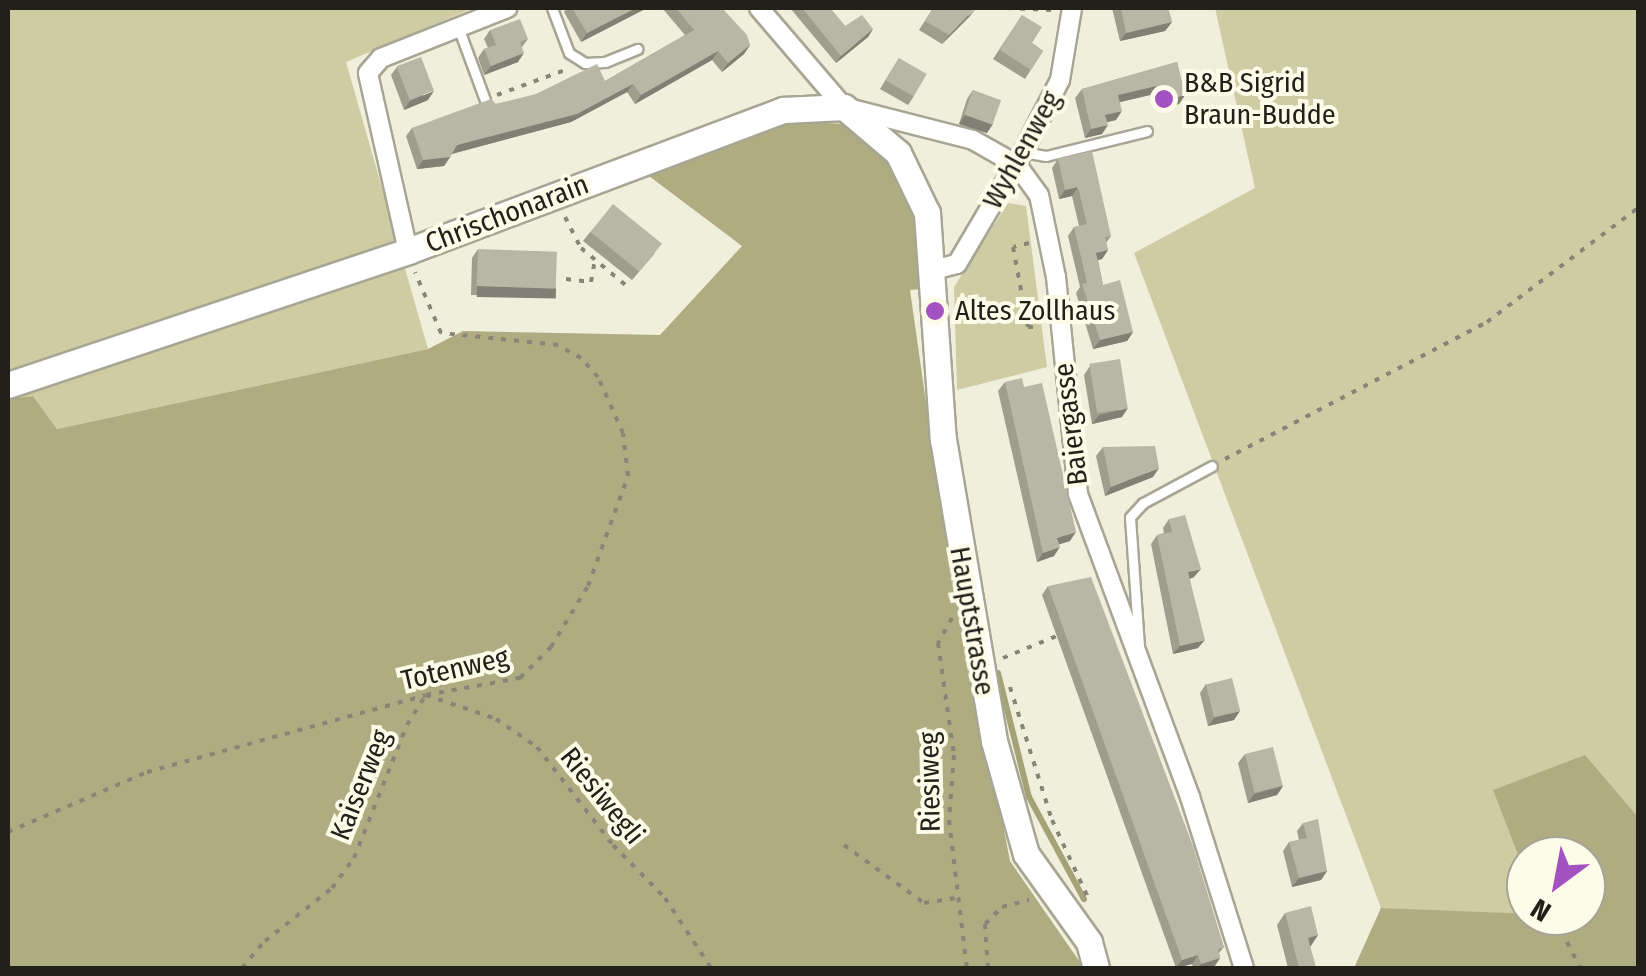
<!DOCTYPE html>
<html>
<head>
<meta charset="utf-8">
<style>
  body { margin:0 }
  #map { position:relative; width:1646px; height:976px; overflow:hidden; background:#f0efdb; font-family:"Fira Sans Condensed",sans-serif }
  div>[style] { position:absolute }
  .green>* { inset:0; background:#cecca3 }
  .forest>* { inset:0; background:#afac81 }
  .stream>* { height:6px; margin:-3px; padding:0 3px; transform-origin:3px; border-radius:3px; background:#a4a277 }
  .path>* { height:4px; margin-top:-2px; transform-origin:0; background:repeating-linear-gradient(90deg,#868578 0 5px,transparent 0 13px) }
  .roads { filter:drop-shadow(2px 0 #a7a694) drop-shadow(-2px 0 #a7a694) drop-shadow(0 2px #a7a694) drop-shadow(0 -2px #a7a694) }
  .lane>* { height:9px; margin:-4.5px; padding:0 4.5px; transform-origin:4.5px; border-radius:4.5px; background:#fff }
  .street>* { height:18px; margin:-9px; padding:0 9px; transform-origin:9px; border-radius:9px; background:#fff }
  .secondary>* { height:25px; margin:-12.5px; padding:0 12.5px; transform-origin:12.5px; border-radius:12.5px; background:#fff }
  .wall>* { inset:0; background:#9e9d8e }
  .shaded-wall>* { inset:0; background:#818074; transform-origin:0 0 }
  .building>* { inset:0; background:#b8b7a5; transform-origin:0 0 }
  .dots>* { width:28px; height:28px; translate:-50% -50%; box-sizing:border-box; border:5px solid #fdfce9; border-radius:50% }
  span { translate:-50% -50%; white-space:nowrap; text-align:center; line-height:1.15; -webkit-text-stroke:8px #fdfce9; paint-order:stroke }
  .poi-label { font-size:28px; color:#21211a }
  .left { translate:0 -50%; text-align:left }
  .street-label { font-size:28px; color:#21211a }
  .frame { position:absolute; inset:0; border:10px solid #21211a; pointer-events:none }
  .north { position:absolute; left:1506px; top:836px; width:100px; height:100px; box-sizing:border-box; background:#fdfce9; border:2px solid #a5a496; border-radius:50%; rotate:212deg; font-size:28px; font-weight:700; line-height:40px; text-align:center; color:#21211a }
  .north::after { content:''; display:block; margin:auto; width:35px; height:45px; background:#a352c2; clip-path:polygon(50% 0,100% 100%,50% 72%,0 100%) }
</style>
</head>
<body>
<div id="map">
  <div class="green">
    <i style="clip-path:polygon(8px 8px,473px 8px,346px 62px,428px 349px,57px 429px,33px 396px,8px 399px)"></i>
    <i style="clip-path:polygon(1215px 8px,1638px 8px,1638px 817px,1585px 756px,1494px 790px,1526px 875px,1526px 916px,1543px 917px,1381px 908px,1134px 253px,1255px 188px)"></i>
    <i style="clip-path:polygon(1008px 203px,1026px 206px,1047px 367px,957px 390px,954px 287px)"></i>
  </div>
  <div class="forest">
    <i style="clip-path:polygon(790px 121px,846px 124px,890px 164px,916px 218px,922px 289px,910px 290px,940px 501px,1010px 861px,1084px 968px,8px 968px,8px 399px,33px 396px,57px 429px,428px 349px,463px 331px,660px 335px,742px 246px,645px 173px)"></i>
    <i style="clip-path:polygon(1585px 755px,1638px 817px,1638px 968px,1354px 968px,1381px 908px,1586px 916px,1586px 856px,1526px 856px,1526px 875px,1493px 790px)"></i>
  </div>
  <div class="stream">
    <i style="left:998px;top:673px;width:128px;rotate:76deg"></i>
    <i style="left:1029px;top:797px;width:116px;rotate:61.7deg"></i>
  </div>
  <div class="path">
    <i style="left:1007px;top:8px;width:45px;rotate:2.5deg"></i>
    <i style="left:497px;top:95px;width:76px;rotate:-20.1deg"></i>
    <i style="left:565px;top:217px;width:35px;rotate:63deg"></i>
    <i style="left:581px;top:248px;width:61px;rotate:39.7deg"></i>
    <i style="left:1029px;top:243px;width:16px;rotate:166deg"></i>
    <i style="left:1013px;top:247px;width:81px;rotate:79.4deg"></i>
    <i style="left:1028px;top:327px;width:12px"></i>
    <i style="left:566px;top:279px;width:25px;rotate:7deg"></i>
    <i style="left:591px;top:282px;width:23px;rotate:-80deg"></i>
    <i style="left:1225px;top:459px;width:296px;rotate:-27.6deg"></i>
    <i style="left:1487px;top:322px;width:189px;rotate:-37.1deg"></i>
    <i style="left:952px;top:618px;width:29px;rotate:119deg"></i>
    <i style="left:938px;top:643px;width:113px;rotate:81.9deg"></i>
    <i style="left:954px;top:755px;width:65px;rotate:94.4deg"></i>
    <i style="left:949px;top:820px;width:149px;rotate:83.1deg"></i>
    <i style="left:1003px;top:658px;width:61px;rotate:-22.3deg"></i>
    <i style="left:1010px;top:687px;width:139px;rotate:72.5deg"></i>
    <i style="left:1052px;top:820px;width:90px;rotate:65.1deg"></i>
    <i style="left:426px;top:695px;width:74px;rotate:18.9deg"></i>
    <i style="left:496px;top:719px;width:50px;rotate:34.3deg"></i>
    <i style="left:537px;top:747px;width:124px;rotate:52.2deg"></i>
    <i style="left:613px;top:845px;width:74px;rotate:45.5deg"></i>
    <i style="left:665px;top:898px;width:84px;rotate:56.7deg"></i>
    <i style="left:8px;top:832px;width:151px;rotate:-23.3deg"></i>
    <i style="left:147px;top:772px;width:289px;rotate:-15.4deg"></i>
    <i style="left:426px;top:695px;width:96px;rotate:-10.3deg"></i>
    <i style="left:520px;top:678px;width:44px;rotate:-45deg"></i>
    <i style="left:551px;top:647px;width:71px;rotate:-58.8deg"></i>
    <i style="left:588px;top:586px;width:117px;rotate:-70deg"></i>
    <i style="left:628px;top:476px;width:43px;rotate:-96.6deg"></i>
    <i style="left:623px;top:433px;width:61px;rotate:-114.1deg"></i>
    <i style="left:598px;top:377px;width:25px;rotate:-132deg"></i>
    <i style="left:581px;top:358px;width:26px;rotate:-151deg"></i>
    <i style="left:558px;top:345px;width:118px;rotate:-174.1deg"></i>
    <i style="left:441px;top:333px;width:66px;rotate:-113.1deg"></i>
    <i style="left:844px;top:845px;width:99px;rotate:35.9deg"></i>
    <i style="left:924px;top:903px;width:31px;rotate:-9deg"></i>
    <i style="left:1567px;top:942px;width:29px;rotate:63deg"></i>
    <i style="left:242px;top:968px;width:35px;rotate:-50deg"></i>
    <i style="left:265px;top:941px;width:85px;rotate:-38.3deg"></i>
    <i style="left:332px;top:888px;width:37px;rotate:-54deg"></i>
    <i style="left:354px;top:858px;width:143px;rotate:-68.3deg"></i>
    <i style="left:407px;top:725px;width:36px;rotate:-58deg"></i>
    <i style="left:988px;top:968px;width:44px;rotate:-93.9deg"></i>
    <i style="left:985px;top:924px;width:24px;rotate:-45deg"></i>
    <i style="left:1002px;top:907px;width:28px;rotate:-15deg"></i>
  </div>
  <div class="roads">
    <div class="lane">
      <i style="left:552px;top:8px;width:48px;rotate:69.3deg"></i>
      <i style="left:569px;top:53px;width:19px;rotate:32deg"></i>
      <i style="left:585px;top:63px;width:20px;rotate:-3deg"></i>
      <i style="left:605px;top:62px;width:35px;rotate:-22deg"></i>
      <i style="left:458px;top:27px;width:78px;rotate:69.7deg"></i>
      <i style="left:1023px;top:152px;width:23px;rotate:10deg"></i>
      <i style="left:1046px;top:156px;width:104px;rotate:-13.9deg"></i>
      <i style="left:1139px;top:646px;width:129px;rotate:-94deg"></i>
      <i style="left:1130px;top:517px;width:19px;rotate:-47deg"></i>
      <i style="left:1143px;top:503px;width:78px;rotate:-28.2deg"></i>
    </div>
    <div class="street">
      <i style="left:759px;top:8px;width:130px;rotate:49.4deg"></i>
      <i style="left:844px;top:107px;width:133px;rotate:14.3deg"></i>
      <i style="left:973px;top:140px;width:51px;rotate:29.6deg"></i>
      <i style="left:1017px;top:165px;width:37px;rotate:54deg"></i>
      <i style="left:1039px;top:195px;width:84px;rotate:78.3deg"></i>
      <i style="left:1056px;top:277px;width:218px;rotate:84.2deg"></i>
      <i style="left:1078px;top:494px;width:323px;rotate:69.7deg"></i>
      <i style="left:1190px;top:797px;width:179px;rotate:72.5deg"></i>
      <i style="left:408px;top:251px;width:182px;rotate:-102.7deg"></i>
      <i style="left:368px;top:73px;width:20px;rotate:-49deg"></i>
      <i style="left:381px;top:58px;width:136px;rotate:-21.6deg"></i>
      <i style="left:934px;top:270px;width:24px;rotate:-15deg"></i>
      <i style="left:957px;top:264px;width:130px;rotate:-59.5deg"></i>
      <i style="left:1023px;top:152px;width:81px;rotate:-62.8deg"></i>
      <i style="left:1060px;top:80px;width:73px;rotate:-80.5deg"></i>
    </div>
    <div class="secondary">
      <i style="left:8px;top:385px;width:422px;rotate:-18.5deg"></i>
      <i style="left:408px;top:251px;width:401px;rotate:-20.6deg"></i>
      <i style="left:783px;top:110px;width:61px;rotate:-2.8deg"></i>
      <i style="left:844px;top:107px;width:71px;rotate:40.4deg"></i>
      <i style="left:898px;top:153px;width:67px;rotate:64.2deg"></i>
      <i style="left:927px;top:213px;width:227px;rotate:86deg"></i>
      <i style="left:943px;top:439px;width:306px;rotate:80.4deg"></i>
      <i style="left:994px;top:741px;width:117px;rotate:74.2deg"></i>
      <i style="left:1026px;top:854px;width:108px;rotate:54.4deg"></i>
      <i style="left:1089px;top:942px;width:27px;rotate:75deg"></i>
    </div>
  </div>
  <div class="wall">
    <i style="clip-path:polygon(567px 8px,647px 8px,581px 42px,564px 12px)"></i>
    <i style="clip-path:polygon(662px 8px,722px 8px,750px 45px,744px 54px,722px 72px,712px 60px,635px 104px,627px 92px,571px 122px,452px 154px,444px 166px,417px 169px,406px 136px,412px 128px,496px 104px,605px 81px,685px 35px)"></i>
    <i style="clip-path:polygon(790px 8px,830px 8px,845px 26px,873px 29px,868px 37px,836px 63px)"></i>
    <i style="clip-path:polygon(933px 8px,970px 16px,942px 44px,919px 30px)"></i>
    <i style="clip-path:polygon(1112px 8px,1168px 8px,1172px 22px,1165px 31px,1120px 41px)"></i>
    <i style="clip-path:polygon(1022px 15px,1032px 43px,1043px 51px,1025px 79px,993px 59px)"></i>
    <i style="clip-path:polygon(490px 30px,528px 39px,522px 47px,518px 62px,484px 75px,478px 58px,484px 49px,488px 48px,484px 39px)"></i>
    <i style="clip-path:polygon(899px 58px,914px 96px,908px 105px,880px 89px)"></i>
    <i style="clip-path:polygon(1177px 62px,1185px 95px,1179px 104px,1155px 110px,1150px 95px,1120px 102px,1116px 120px,1107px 122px,1102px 134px,1085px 138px,1075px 98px,1082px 89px)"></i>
    <i style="clip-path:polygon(397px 67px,428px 100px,404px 110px,391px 75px)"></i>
    <i style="clip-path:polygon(973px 90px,987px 133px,959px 124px,967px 99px)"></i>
    <i style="clip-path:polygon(1058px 159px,1111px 236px,1106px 243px,1108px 250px,1102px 259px,1098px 260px,1103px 285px,1133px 332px,1127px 341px,1093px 349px,1076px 293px,1080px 287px,1068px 236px,1074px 227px,1079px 226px,1072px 196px,1059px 199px,1052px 168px)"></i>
    <i style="clip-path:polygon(590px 232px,655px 253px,632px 280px,583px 241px)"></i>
    <i style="clip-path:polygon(478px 249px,556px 288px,550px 297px,471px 295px,472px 258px)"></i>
    <i style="clip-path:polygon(1090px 366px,1122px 417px,1092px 424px,1084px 375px)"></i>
    <i style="clip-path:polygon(1005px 382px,1070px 541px,1059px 544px,1054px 556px,1037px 562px,998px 391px)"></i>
    <i style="clip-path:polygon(1103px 447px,1153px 477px,1105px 496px,1096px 456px)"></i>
    <i style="clip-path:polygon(1169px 519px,1194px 577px,1190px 579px,1198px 648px,1173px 654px,1151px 544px,1157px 535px,1164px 533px,1163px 528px)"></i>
    <i style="clip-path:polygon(1048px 586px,1224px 947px,1219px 953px,1220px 958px,1214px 967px,1193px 968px,1192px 964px,1176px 968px,1042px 595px)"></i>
    <i style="clip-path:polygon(1206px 684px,1234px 720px,1208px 726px,1200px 693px)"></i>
    <i style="clip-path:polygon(1245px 754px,1283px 786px,1277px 795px,1248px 803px,1238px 763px)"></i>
    <i style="clip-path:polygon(1303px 823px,1327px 871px,1321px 880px,1292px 887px,1283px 851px,1289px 842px,1299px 840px,1297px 831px)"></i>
    <i style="clip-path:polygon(1285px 913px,1318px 935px,1310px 947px,1316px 968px,1288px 968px,1277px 925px)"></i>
  </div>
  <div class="shaded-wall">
    <i style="clip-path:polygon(636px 8px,647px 8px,581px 42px,587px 33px)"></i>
    <i style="clip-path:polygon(976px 8px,970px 16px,942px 44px,949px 35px)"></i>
    <i style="clip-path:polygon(1172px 22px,1165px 31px,1120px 41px,1126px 33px)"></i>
    <i style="clip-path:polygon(873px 29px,868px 37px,836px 63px,841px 56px)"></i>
    <i style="clip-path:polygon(750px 45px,744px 54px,722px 72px,728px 63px)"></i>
    <i style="clip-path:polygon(718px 51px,712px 60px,635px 104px,641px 95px)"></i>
    <i style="clip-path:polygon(524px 53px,518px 62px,484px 75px,491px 66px)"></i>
    <i style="clip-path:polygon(633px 84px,627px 92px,571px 122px,451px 154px,457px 145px)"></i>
    <i style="clip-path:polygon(1156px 86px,1150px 95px,1112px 104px,1118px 95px)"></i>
    <i style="clip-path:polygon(434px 91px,428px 100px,404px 110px,410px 101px)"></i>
    <i style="clip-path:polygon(1185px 95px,1179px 104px,1155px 110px,1162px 101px)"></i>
    <i style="clip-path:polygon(1122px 111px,1116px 120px,1099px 124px,1105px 115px)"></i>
    <i style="clip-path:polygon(965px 115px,993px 124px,987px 133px,959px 124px)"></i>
    <i style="clip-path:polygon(1108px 125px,1102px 134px,1085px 138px,1091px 129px)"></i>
    <i style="clip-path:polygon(450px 157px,444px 166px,417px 169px,423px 160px)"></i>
    <i style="clip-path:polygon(1078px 187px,1072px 196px,1059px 199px,1065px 190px)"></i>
    <i style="clip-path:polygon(1108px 250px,1102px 259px,1090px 262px,1096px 253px)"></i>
    <i style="left:477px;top:286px;width:79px;height:11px;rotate:1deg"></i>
    <i style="clip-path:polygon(1133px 332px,1127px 341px,1093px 349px,1100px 340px)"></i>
    <i style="clip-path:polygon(1128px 408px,1122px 417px,1092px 424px,1099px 415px)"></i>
    <i style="clip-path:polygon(1159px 468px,1153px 477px,1105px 496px,1111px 487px)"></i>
    <i style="clip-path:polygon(1076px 532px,1070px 541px,1051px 547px,1057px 538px)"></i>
    <i style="clip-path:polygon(1060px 547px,1054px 556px,1037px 562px,1043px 553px)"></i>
    <i style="clip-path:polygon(1201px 569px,1194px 577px,1182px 581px,1188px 572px)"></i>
    <i style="clip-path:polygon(1205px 640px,1198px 648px,1173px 654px,1180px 646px)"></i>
    <i style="clip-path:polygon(1240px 711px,1234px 720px,1208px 726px,1215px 717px)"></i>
    <i style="clip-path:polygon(1283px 786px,1277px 795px,1248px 803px,1254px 794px)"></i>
    <i style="clip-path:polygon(1327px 871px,1321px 880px,1292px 887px,1299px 878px)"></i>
    <i style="clip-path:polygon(1318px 935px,1310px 947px,1308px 938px)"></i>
    <i style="clip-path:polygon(1198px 955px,1192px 964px,1176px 968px,1182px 960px)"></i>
    <i style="clip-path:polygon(1220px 958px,1214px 967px,1198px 968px,1201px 964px)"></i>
  </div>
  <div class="building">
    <i style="clip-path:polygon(572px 8px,636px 8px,587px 33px)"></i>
    <i style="clip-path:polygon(676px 8px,722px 8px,747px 35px,750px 45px,728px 63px,718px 51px,641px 95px,633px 84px,577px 114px,457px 145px,450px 157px,423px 160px,412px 128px,491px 99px,496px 104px,536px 94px,597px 64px,605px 81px,694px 30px)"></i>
    <i style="clip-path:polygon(802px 8px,830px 8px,845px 26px,862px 15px,873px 29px,841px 56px)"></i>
    <i style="clip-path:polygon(933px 8px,975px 8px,949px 35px,925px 21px)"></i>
    <i style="clip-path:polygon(1121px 8px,1168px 8px,1172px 22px,1126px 33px)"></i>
    <i style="clip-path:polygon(1022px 15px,1042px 27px,1032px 43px,1043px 51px,1031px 70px,1000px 50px)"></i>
    <i style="clip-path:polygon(520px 19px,528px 39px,520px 42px,524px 53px,491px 66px,484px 49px,496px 45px,490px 30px)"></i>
    <i style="left:421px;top:57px;width:36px;height:26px;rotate:69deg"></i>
    <i style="left:899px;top:58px;width:32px;height:26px;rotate:30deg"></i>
    <i style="clip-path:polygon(1177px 62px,1185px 95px,1162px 101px,1156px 86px,1118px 95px,1122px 111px,1105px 115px,1108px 125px,1091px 129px,1082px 89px)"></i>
    <i style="left:973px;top:90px;width:30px;height:26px;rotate:20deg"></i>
    <i style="clip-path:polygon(1092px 151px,1111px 236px,1105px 237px,1108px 250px,1096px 253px,1103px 285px,1120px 280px,1133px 332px,1100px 340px,1082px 284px,1087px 283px,1074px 227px,1087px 224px,1078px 187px,1065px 190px,1058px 159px)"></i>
    <i style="left:613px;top:204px;width:63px;height:36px;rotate:39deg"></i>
    <i style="left:478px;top:249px;width:79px;height:37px;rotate:2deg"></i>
    <i style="left:1120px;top:359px;width:50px;height:31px;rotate:81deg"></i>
    <i style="clip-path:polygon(1022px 378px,1024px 387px,1042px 383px,1076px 532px,1057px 538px,1060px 547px,1043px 553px,1005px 382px)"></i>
    <i style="clip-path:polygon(1155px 446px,1159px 468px,1111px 487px,1103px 447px)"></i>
    <i style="clip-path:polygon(1185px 515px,1201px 569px,1188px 572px,1205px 640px,1180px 646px,1157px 535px,1172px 532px,1169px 519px)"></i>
    <i style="clip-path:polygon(1091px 577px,1193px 846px,1224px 947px,1218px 949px,1220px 958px,1201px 964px,1198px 955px,1182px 960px,1048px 586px)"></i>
    <i style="left:1232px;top:678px;width:34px;height:27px;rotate:76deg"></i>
    <i style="left:1273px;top:747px;width:40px;height:29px;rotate:76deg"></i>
    <i style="clip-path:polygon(1318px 819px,1327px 871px,1299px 878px,1289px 842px,1307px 838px,1303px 823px)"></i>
    <i style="clip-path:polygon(1311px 906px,1318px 935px,1308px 938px,1316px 968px,1296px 968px,1299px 968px,1285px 913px)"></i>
  </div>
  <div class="dots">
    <i style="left:1164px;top:99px;background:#a352c2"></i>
    <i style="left:935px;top:311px;background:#a352c2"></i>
  </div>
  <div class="poi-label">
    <span class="left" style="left:1184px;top:99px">B&amp;B Sigrid<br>Braun-Budde</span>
    <span class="left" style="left:955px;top:311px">Altes Zollhaus</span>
  </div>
  <div class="street-label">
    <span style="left:1022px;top:150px;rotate:-61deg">Wyhlenweg</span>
    <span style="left:507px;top:214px;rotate:-21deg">Chrischonarain</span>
    <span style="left:1071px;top:424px;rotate:-97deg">Baiergasse</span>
    <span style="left:972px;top:621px;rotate:80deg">Hauptstrasse</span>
    <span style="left:455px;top:669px;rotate:-13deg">Totenweg</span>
    <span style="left:930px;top:782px;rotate:-91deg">Riesiweg</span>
    <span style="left:361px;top:785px;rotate:-68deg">Kaiserweg</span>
    <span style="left:602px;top:796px;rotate:51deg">Riesiwegli</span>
  </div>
  <div class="frame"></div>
  <div class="north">N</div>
</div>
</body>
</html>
